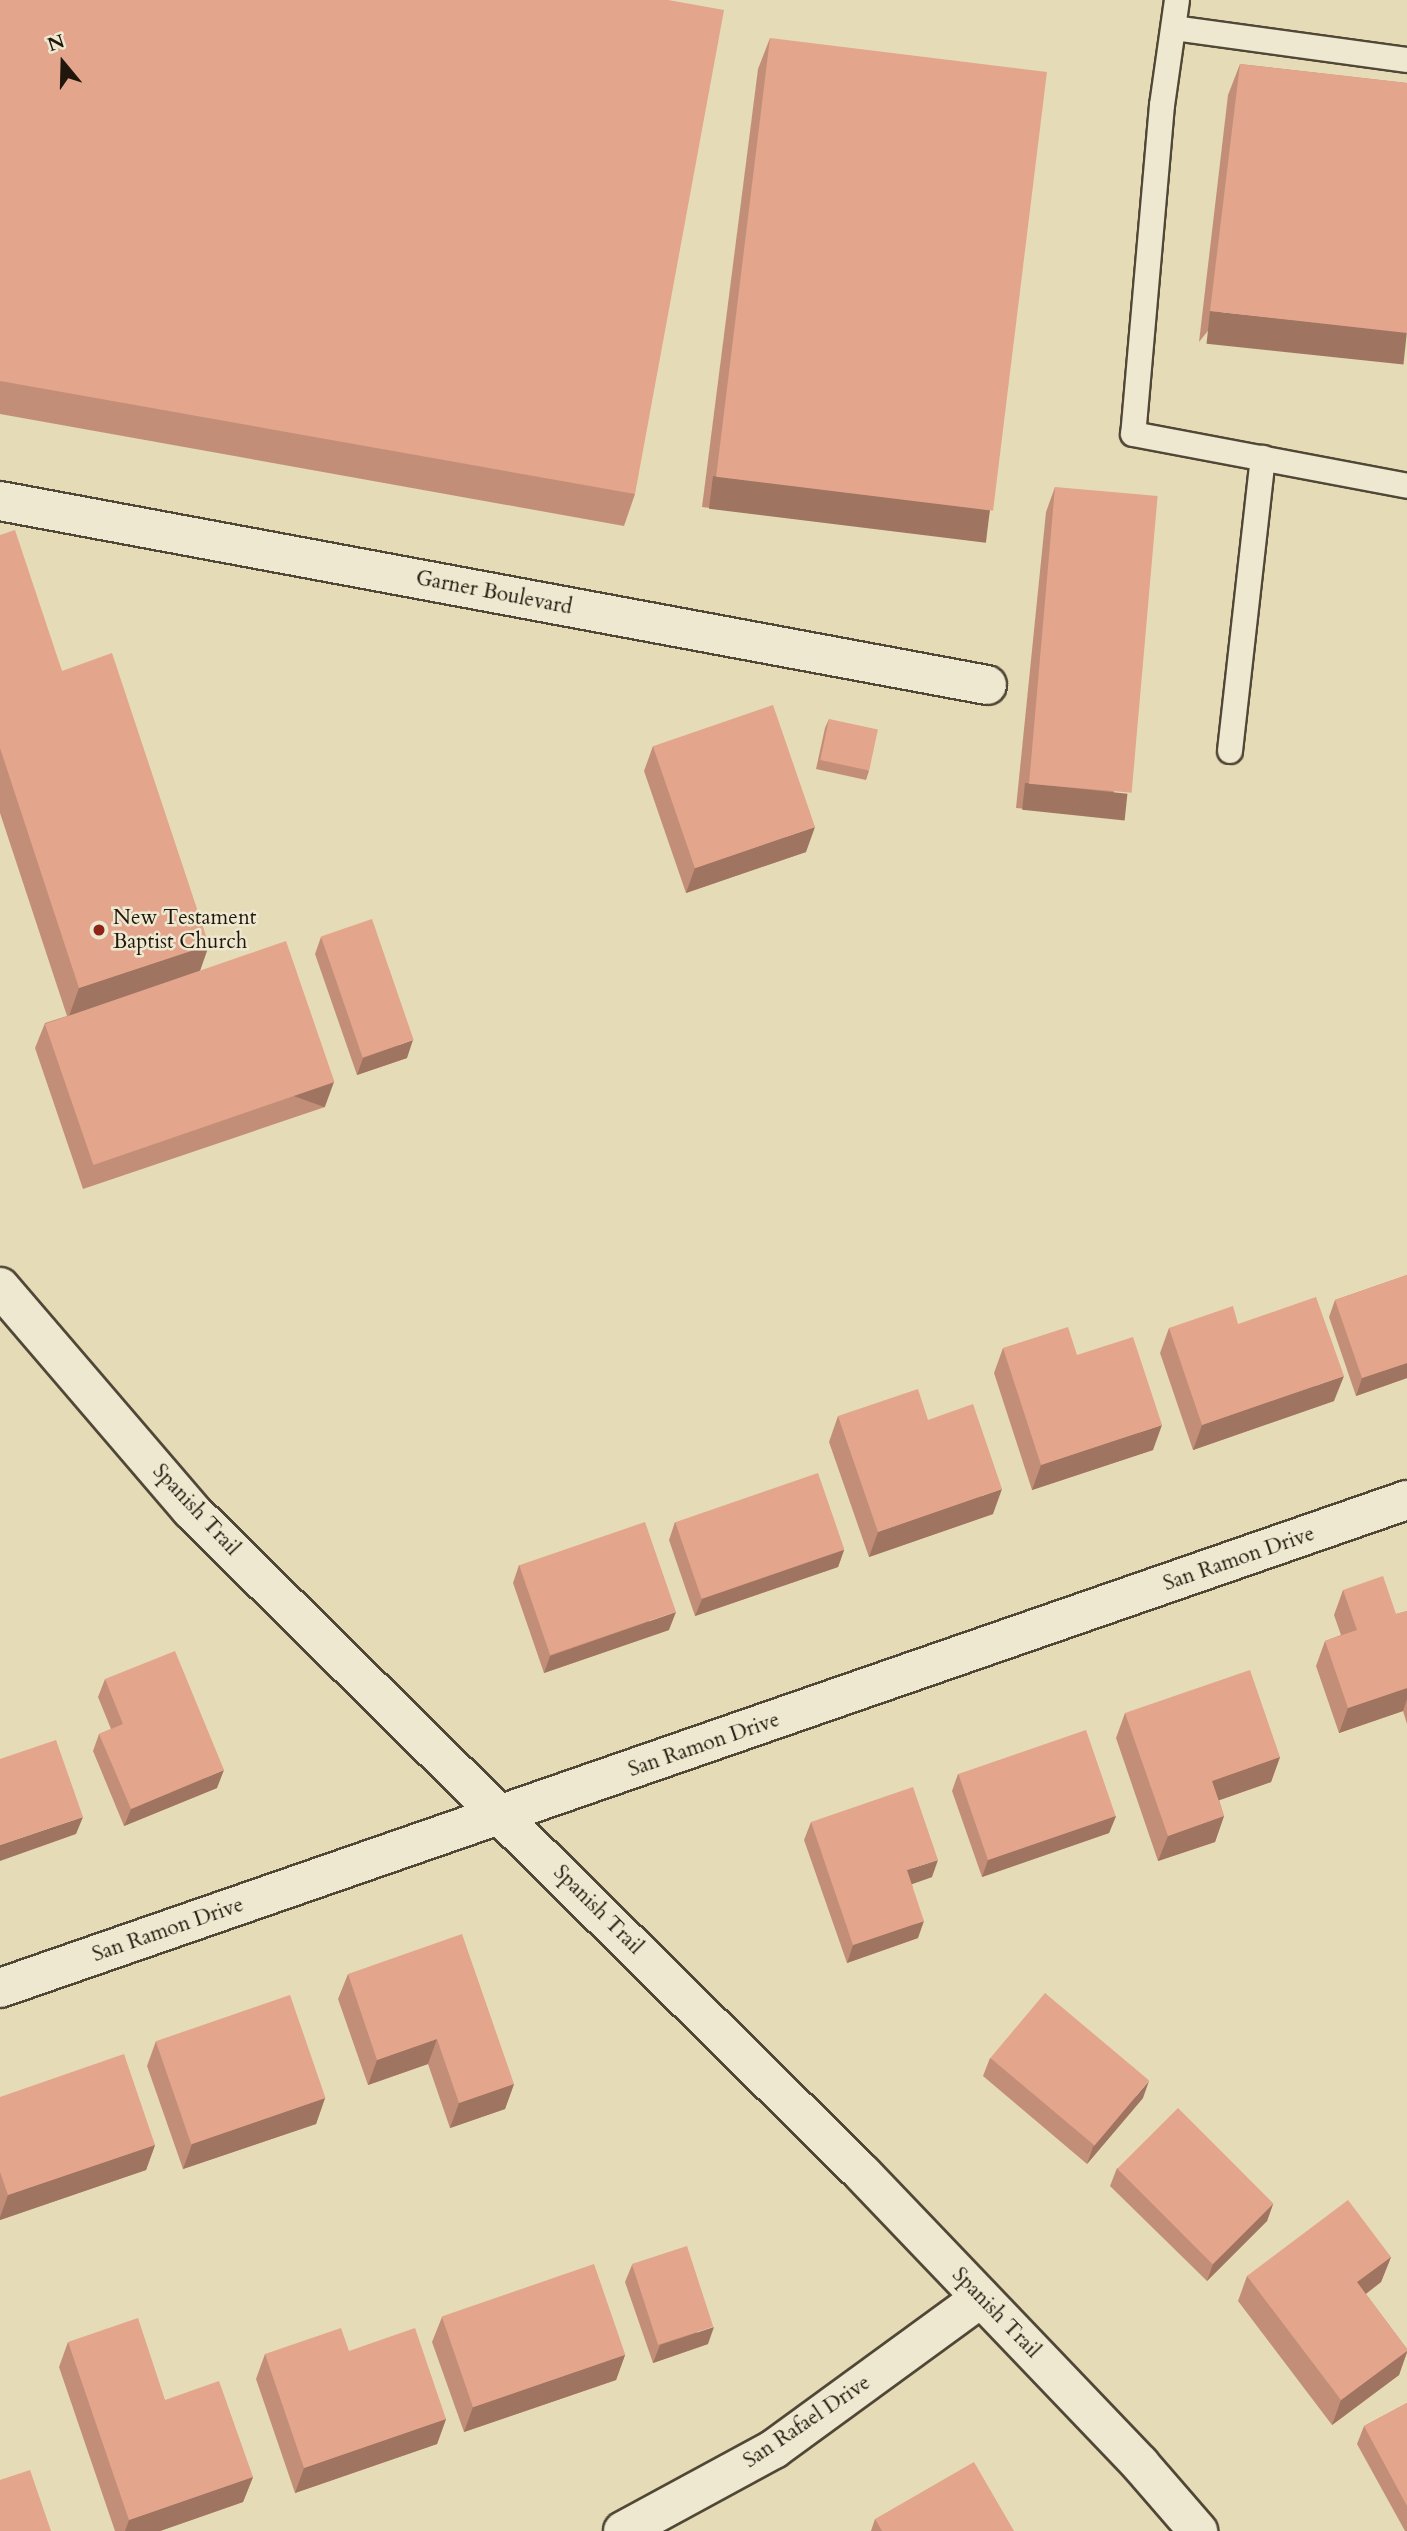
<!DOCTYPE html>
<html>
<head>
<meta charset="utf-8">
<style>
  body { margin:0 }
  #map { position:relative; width:1407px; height:2531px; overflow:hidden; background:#e5dbb7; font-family:Cardo,serif }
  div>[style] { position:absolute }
  .roads { filter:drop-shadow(2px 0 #514736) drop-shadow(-2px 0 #514736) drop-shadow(0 2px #514736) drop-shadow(0 -2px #514736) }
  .service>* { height:24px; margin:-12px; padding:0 12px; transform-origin:12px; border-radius:12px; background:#eee8d0 }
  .minor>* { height:38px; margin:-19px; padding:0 19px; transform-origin:19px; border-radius:19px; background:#eee8d0 }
  .tertiary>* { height:38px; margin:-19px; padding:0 19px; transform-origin:19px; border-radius:19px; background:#eee8d0 }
  .wall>* { inset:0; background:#c38e78 }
  .shaded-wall>* { inset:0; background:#9f7461; transform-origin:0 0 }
  .building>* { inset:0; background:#e3a58b; transform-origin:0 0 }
  .dots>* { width:19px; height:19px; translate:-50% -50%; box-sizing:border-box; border:4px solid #eee8d0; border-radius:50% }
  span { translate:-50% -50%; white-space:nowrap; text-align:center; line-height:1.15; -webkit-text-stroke:5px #eee8d0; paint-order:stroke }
  .street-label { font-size:21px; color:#20160b }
  .poi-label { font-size:21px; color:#20160b }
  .left { translate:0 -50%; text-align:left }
  .north { position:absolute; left:28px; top:28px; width:70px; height:70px; -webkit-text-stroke:5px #eee8d0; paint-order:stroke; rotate:341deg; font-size:19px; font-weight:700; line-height:28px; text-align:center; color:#20160b }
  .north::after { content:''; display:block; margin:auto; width:24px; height:32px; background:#20160b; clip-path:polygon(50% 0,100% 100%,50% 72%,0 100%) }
</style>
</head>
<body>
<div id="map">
  <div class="roads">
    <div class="service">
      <i style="left:1177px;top:0;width:106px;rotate:98.1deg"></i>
      <i style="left:1162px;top:105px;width:330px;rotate:95deg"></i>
      <i style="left:1133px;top:434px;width:279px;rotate:10.7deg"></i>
      <i style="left:1174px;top:28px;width:235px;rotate:7.8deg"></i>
      <i style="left:1230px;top:751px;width:295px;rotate:-83.6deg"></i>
    </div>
    <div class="minor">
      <i style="left:0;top:501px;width:1004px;rotate:10.56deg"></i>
      <i style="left:0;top:1988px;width:1489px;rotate:-19.13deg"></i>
      <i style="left:623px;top:2531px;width:172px;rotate:-28.5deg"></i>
      <i style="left:774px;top:2449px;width:256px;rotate:-36.1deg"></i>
    </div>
    <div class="tertiary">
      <i style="left:0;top:1287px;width:294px;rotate:49.4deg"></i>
      <i style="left:191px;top:1510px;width:945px;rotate:44.66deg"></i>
      <i style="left:863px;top:2174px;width:401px;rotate:46.3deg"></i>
      <i style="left:1140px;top:2464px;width:89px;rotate:49.1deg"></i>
    </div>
  </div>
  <div class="wall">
    <i style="clip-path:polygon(0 0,635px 494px,624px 526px,0 414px)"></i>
    <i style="clip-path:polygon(770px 38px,990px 510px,979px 541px,702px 507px,758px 69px)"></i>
    <i style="clip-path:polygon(1240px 64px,1407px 83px,1199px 342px,1228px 95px)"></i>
    <i style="clip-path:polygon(1055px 487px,1119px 818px,1016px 808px,1046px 512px)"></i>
    <i style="clip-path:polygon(0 535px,62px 671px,209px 945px,200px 971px,325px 1107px,83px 1189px,35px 1048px,45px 1023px,67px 1016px,0 813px)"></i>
    <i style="clip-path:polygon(829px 719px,869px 771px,866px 780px,816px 769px,825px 728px)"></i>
    <i style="clip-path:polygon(653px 746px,806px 852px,686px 893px,644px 771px)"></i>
    <i style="clip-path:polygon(321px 937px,407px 1058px,357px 1075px,315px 954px)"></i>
    <i style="clip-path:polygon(1407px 1275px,1407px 1378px,1356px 1396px,1329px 1317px,1335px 1300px)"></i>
    <i style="clip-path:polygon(1238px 1324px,1334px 1401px,1193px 1450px,1160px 1353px,1169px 1328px)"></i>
    <i style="clip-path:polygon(1003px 1348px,1077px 1355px,1153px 1450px,1032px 1490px,994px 1373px)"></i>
    <i style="clip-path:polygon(838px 1416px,928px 1420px,993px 1514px,869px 1557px,829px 1442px)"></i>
    <i style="clip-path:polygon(675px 1522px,844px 1550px,838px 1567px,695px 1616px,669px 1540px)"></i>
    <i style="clip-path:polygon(519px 1565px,669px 1630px,544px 1673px,513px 1583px)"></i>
    <i style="clip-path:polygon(1343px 1590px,1396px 1614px,1407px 1611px,1407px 1724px,1403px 1711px,1339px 1733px,1316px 1666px,1325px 1641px,1341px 1635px,1334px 1615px)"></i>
    <i style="clip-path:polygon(105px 1679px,217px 1788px,124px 1826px,93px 1751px,99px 1734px,111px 1729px,98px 1697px)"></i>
    <i style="clip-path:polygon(1125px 1713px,1280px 1757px,1271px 1782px,1219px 1800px,1224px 1816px,1215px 1842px,1158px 1861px,1116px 1738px)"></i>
    <i style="clip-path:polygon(958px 1774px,1116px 1816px,1109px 1833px,982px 1877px,952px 1791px)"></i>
    <i style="clip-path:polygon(811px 1822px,932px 1877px,912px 1884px,918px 1938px,847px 1963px,804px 1840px)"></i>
    <i style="clip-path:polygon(348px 1974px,514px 2084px,505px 2109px,450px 2128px,428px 2064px,368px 2085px,338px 1999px)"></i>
    <i style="clip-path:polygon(156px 2041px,325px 2098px,316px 2124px,183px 2169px,147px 2066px)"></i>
    <i style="clip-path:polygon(990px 2058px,1143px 2098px,1087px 2164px,983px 2076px)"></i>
    <i style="clip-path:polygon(0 2097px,155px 2145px,146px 2170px,0 2220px)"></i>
    <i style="clip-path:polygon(1117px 2168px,1273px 2204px,1267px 2221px,1207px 2281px,1110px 2186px)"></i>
    <i style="clip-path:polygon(1391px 2257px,1381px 2282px,1366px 2294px,1407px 2349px,1407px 2353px,1399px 2375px,1332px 2425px,1238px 2301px,1247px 2276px)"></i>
    <i style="clip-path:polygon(632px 2265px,708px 2344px,653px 2363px,625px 2282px)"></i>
    <i style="clip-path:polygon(442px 2317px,625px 2355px,616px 2380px,464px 2432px,432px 2342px)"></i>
    <i style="clip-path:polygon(68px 2342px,165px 2400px,253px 2477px,243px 2502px,160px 2531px,115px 2531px,59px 2367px)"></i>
    <i style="clip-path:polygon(349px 2351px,446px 2419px,437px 2444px,295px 2493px,256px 2379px,265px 2354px)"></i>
    <i style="clip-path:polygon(1407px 2403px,1407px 2531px,1405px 2531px,1357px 2444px,1364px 2426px)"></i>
    <i style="clip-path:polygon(875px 2519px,1014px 2531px,871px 2531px)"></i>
  </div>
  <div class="shaded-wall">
    <i style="left:1210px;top:311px;width:198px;height:33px;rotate:6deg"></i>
    <i style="left:713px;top:476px;width:279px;height:33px;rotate:7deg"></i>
    <i style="left:1025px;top:783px;width:103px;height:27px;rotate:6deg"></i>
    <i style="clip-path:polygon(815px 827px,806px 852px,686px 893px,695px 868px)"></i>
    <i style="clip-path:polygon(209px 945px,198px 976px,68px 1019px,79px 988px)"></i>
    <i style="clip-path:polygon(413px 1040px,407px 1058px,357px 1075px,363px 1058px)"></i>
    <i style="left:334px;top:1082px;width:27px;height:256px;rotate:110deg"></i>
    <i style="clip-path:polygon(1407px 1363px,1407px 1378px,1356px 1396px,1362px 1378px)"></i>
    <i style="clip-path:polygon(1344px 1376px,1334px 1401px,1193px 1450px,1202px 1425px)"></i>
    <i style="clip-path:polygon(1162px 1425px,1153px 1450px,1032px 1490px,1041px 1465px)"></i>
    <i style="clip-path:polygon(1002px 1489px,993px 1514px,869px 1557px,878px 1532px)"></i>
    <i style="clip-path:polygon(844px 1550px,838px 1567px,695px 1616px,702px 1599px)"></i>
    <i style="clip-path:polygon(676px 1612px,669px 1630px,544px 1673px,550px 1656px)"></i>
    <i style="clip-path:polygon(1407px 1688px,1407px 1699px,1403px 1711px,1339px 1733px,1348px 1708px)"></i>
    <i style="clip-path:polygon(1280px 1757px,1271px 1782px,1203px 1806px,1212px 1781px)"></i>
    <i style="clip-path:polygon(224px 1770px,217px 1788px,124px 1826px,131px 1809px)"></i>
    <i style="clip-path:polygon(1116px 1816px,1109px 1833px,982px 1877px,988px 1860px)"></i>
    <i style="clip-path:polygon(1224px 1816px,1215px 1842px,1158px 1861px,1168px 1836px)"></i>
    <i style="clip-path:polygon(83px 1817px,76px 1834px,0 1861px,0 1845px)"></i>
    <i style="clip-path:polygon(938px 1860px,932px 1877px,901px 1888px,907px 1870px)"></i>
    <i style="clip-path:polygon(924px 1921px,918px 1938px,847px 1963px,853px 1945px)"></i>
    <i style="clip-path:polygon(437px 2039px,428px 2064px,368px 2085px,377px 2060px)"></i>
    <i style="clip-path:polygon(1149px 2081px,1143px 2098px,1087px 2164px,1093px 2147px)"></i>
    <i style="clip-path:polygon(514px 2084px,505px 2109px,450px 2128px,459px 2103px)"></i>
    <i style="clip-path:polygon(325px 2098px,316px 2124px,183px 2169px,192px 2144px)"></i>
    <i style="clip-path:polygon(155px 2145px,146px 2170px,0 2220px,0 2217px,8px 2195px)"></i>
    <i style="clip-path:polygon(1273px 2204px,1267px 2221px,1207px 2281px,1213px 2264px)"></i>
    <i style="clip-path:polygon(1391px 2257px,1381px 2282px,1348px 2307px,1357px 2282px)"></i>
    <i style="clip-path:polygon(714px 2327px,708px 2344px,653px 2363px,660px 2345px)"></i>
    <i style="clip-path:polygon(1407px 2351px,1399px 2375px,1332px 2425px,1341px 2400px)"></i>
    <i style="clip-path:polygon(625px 2355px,616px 2380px,464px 2432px,473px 2407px)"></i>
    <i style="clip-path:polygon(446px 2419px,437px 2444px,295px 2493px,304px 2468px)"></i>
    <i style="clip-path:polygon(253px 2477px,243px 2502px,160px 2531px,125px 2531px,129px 2520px)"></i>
  </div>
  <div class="building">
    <i style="clip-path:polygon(0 0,668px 0,724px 10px,635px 494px,0 381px)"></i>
    <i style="left:770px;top:38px;width:279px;height:442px;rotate:7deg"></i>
    <i style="clip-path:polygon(1240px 64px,1407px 83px,1407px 333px,1210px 311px)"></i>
    <i style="left:1055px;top:487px;width:103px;height:298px;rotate:5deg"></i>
    <i style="clip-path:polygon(15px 530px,62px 671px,112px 653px,209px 945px,79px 988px,0 748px,0 535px)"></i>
    <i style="left:773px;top:705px;width:129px;height:127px;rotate:71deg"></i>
    <i style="left:829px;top:719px;width:50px;height:42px;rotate:12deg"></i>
    <i style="left:372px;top:919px;width:128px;height:54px;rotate:71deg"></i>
    <i style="left:286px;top:941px;width:149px;height:255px;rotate:71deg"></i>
    <i style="clip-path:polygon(1407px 1275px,1407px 1363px,1362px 1378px,1335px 1300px)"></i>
    <i style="clip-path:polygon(1316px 1297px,1344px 1376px,1202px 1425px,1169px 1328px,1233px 1306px,1238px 1324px)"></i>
    <i style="clip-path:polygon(1068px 1327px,1077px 1355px,1133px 1337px,1162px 1425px,1041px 1465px,1003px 1348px)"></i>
    <i style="clip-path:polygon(918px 1389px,928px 1420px,973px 1404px,1002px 1489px,878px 1532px,838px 1416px)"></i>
    <i style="left:818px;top:1473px;width:81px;height:151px;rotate:71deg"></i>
    <i style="left:645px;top:1522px;width:95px;height:133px;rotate:71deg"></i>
    <i style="clip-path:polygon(1383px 1576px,1396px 1614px,1407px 1611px,1407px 1688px,1348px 1708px,1325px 1641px,1357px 1630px,1343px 1590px)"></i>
    <i style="clip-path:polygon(175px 1651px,224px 1770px,131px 1809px,99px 1734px,123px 1724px,105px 1679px)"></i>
    <i style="clip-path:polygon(1250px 1670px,1280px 1757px,1212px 1781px,1224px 1816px,1168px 1836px,1125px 1713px)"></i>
    <i style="left:1086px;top:1730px;width:91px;height:135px;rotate:71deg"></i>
    <i style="clip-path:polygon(56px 1740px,83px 1817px,0 1845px,0 1759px)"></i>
    <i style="clip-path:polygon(913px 1787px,938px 1860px,907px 1870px,924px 1921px,853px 1945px,811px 1822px)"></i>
    <i style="clip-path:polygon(462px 1934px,514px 2084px,459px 2103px,437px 2039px,377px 2060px,348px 1974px)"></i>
    <i style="left:1045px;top:1993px;width:136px;height:85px;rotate:40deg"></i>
    <i style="left:290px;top:1995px;width:109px;height:142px;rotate:71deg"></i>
    <i style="clip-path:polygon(124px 2054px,155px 2145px,8px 2195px,0 2172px,0 2097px)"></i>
    <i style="left:1178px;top:2108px;width:135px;height:86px;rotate:45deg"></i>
    <i style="clip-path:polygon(1348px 2200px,1391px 2257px,1357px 2282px,1407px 2349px,1407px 2351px,1341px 2400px,1247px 2276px)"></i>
    <i style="left:687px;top:2246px;width:85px;height:58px;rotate:72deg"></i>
    <i style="left:594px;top:2264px;width:96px;height:161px;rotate:71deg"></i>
    <i style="clip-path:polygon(138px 2318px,165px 2400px,219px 2381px,253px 2477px,129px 2520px,68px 2342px)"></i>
    <i style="clip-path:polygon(341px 2328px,349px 2351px,415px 2328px,446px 2419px,304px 2468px,265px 2354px)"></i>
    <i style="clip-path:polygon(1407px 2403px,1407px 2506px,1364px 2426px)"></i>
    <i style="clip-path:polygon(974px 2462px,1014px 2531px,882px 2531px,875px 2519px)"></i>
    <i style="clip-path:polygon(30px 2470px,51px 2531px,0 2531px,0 2480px)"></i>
  </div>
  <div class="dots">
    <i style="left:99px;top:930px;background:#8f2418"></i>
  </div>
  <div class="street-label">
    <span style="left:494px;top:593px;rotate:11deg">Garner Boulevard</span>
    <span style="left:196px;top:1510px;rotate:47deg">Spanish Trail</span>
    <span style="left:1239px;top:1559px;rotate:-19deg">San Ramon Drive</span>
    <span style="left:704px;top:1745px;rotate:-19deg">San Ramon Drive</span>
    <span style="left:598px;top:1910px;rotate:45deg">Spanish Trail</span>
    <span style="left:168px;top:1930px;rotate:-19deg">San Ramon Drive</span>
    <span style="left:996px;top:2313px;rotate:46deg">Spanish Trail</span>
    <span style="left:807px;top:2422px;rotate:-34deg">San Rafael Drive</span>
  </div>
  <div class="poi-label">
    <span class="left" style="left:113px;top:930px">New Testament<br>Baptist Church</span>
  </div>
  <div class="north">N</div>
</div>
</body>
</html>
